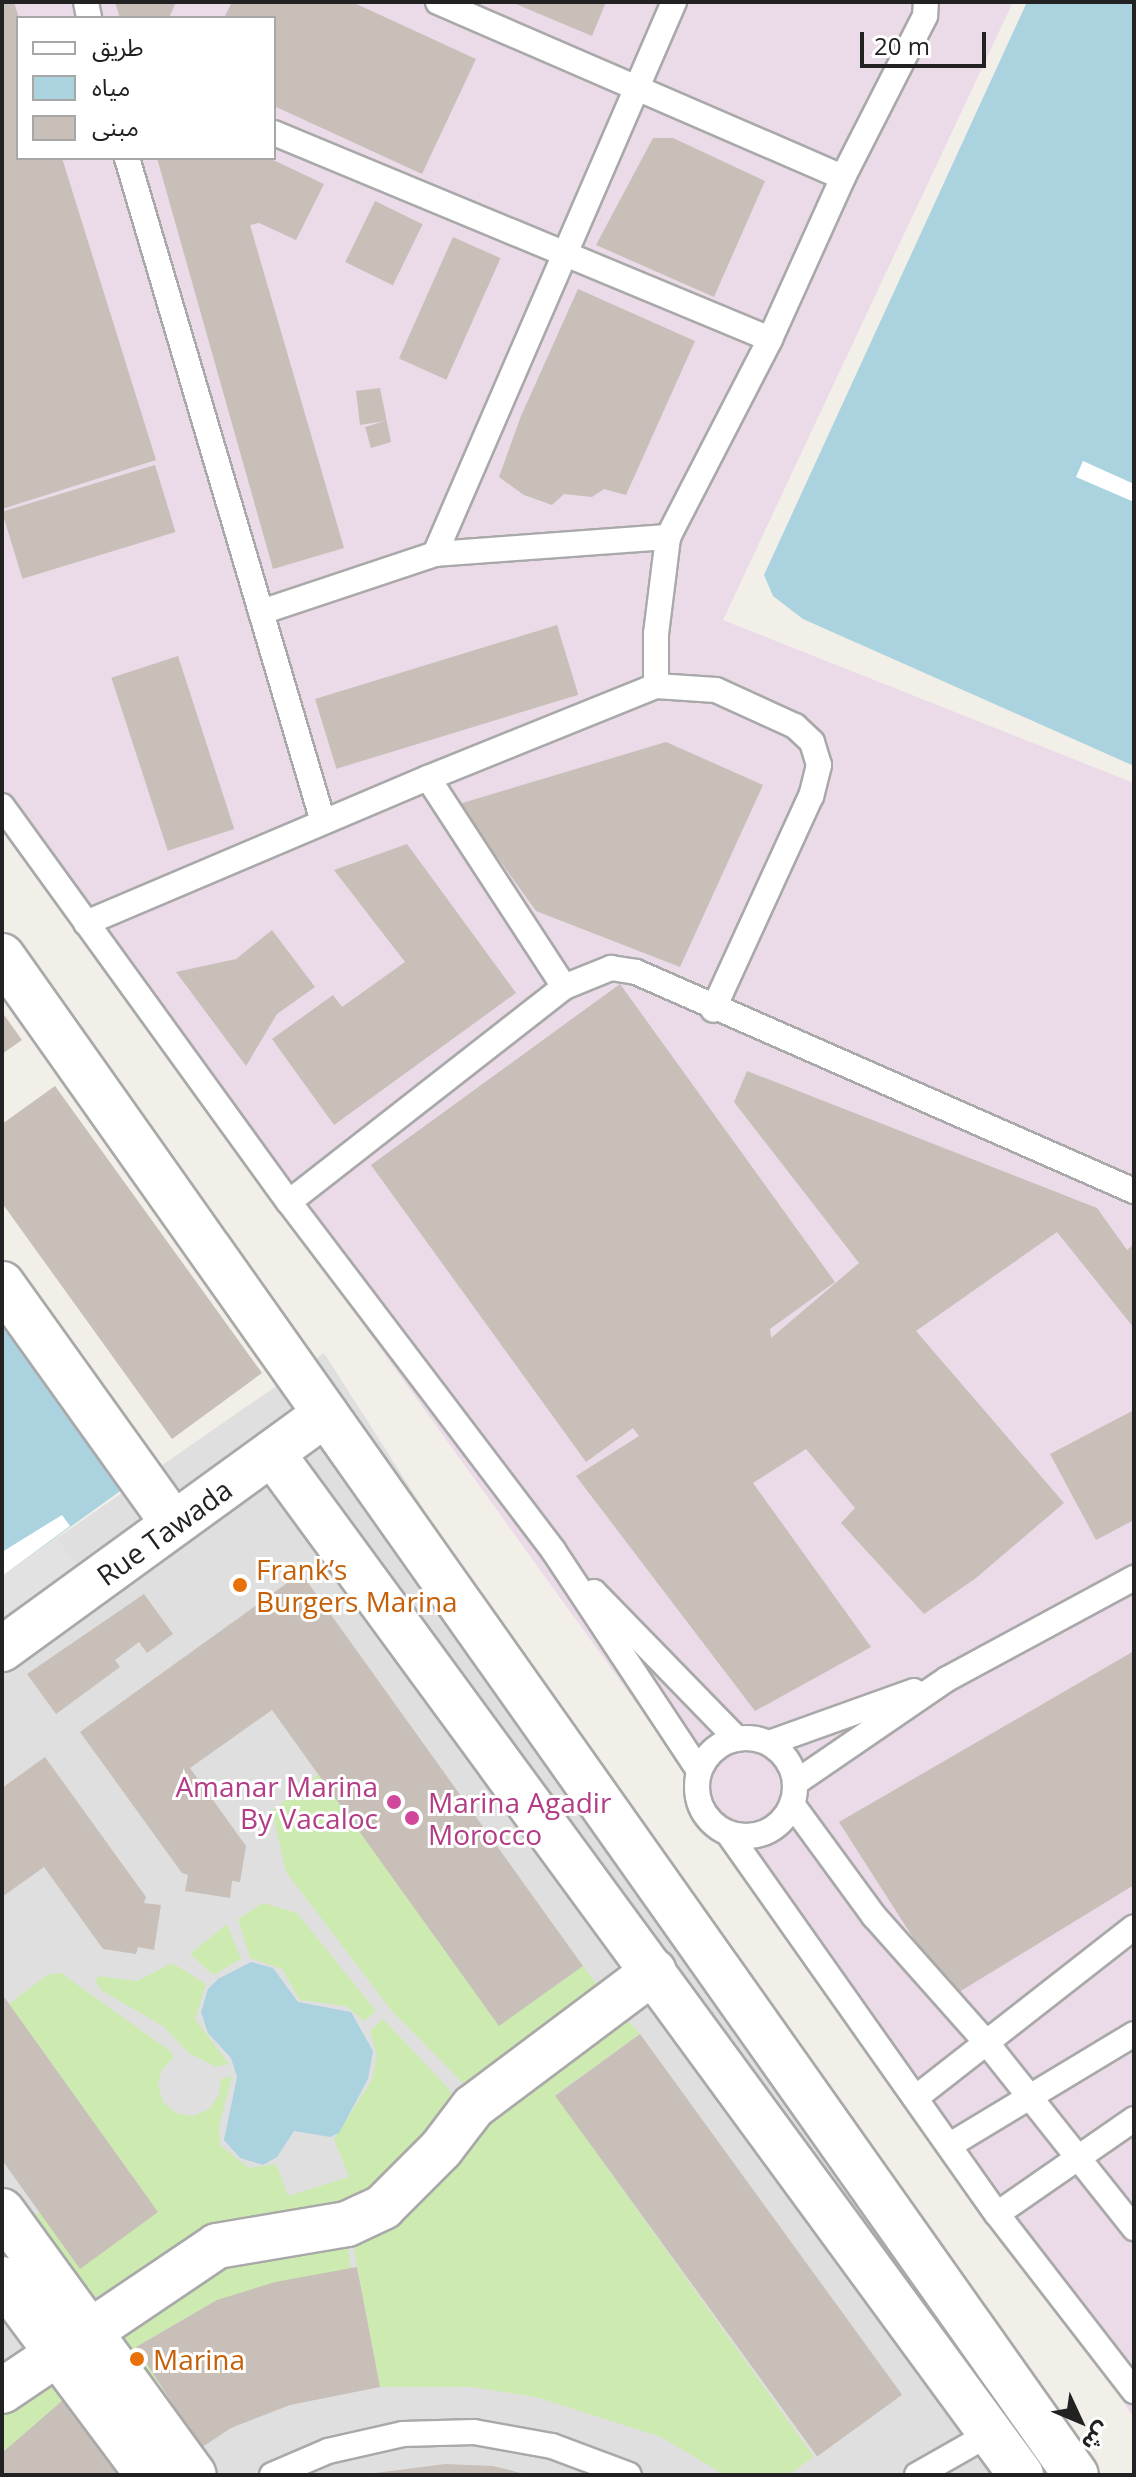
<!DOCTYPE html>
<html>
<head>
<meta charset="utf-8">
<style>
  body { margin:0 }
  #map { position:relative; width:1136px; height:2477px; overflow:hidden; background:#f2efe9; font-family:"Open Sans","Noto Sans Arabic",sans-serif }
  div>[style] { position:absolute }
  .residential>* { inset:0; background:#e0dfdf }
  .industrial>* { inset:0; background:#ebdbe8 }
  .grass>* { inset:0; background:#cdebb0 }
  .parking>* { inset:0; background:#e2e2e2 }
  .water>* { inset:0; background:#aad3df }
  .pier>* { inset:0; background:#fff }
  .building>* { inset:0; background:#c7bfb8; transform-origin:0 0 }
  .roads { filter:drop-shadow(2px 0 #a9a9a9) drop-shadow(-2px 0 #a9a9a9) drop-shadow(0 2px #a9a9a9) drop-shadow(0 -2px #a9a9a9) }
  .lane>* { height:24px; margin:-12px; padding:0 12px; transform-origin:12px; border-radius:12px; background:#fff }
  .lane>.ring { margin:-12px; padding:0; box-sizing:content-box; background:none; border:24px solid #fff; border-radius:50% }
  .street>* { height:44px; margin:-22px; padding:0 22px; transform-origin:22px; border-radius:22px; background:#fff }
  .dots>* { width:22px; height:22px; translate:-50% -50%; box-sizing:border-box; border:4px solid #fff; border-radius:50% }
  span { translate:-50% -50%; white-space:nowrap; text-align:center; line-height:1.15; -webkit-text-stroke:6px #fff; paint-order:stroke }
  .street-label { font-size:28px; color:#222 }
  .food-label { font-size:28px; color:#c56008 }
  .left { translate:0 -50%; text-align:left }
  .hotel-label { font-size:28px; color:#b23c85 }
  .right { translate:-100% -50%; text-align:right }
  .frame { position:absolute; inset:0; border:4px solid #222; pointer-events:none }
  .legend { position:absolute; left:16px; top:16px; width:260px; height:144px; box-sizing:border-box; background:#fff; border:2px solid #a7a7a7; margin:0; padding:10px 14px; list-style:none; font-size:24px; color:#222 }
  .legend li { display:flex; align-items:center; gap:16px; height:40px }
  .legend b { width:40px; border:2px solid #a7a7a7 }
  .north { position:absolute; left:1040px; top:2381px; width:80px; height:80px; -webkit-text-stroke:6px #fff; paint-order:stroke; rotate:134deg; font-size:22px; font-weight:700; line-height:32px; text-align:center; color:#222 }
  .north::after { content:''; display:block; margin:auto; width:28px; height:36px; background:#222; clip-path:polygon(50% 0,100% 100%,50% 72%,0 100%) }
  .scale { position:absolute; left:860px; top:32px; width:126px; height:36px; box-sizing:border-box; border:4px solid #222; border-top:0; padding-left:10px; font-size:24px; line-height:28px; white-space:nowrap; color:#222; -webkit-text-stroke:6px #fff; paint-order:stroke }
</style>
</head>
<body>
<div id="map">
  <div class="residential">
    <i style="clip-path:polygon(324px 1353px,1040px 2475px,2px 2475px,2px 1576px)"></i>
  </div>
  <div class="industrial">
    <i style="clip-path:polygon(evenodd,2px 2px,1013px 2px,723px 620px,1134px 783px,1134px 2418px,924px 2102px,2px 824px,2px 2px,18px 18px,274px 18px,274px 158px,18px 158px,18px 18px)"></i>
  </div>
  <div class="grass">
    <i style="clip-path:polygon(318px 1774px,499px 2026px,583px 1966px,601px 1990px,470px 2087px,463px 2083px,392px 2011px,286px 1872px,272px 1811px)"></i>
    <i style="clip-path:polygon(263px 1903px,297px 1913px,376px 2011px,364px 2021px,346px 2006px,300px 2000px,282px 1969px,250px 1958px,238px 1919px)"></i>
    <i style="clip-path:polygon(227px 1924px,241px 1959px,213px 1975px,190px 1954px)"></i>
    <i style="clip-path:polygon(172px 1963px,206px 1984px,195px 2019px,229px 2064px,216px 2067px,189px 2053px,163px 2026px,102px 1991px,95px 1981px,99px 1976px,137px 1981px)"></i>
    <i style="clip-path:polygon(61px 1973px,170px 2051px,174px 2057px,162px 2069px,158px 2085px,163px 2102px,176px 2113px,193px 2116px,209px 2109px,219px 2095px,221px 2079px,232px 2076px,219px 2126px,220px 2145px,249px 2168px,276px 2164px,288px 2196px,349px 2177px,334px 2139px,372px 2080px,377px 2055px,370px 2031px,383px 2019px,449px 2089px,454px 2106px,384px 2190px,95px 2313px,25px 2222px,39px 2212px,80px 2268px,158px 2212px,9px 2004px,47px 1975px)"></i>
    <i style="clip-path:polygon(622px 2014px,640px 2034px,555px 2095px,814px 2457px,788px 2475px,725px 2475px,661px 2437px,536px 2397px,471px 2387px,380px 2387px,352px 2238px,461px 2142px)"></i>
    <i style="clip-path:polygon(347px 2243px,351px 2269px,217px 2300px,136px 2347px,201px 2448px,112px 2333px,210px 2263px)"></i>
    <i style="clip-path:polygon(48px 2375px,125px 2475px,63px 2400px,2px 2453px,2px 2404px)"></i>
  </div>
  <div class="parking">
    <i style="clip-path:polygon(56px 1537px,81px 1572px,2px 1629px,2px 1576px)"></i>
  </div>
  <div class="water">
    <i style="clip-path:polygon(1027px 2px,1134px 2px,1134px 766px,803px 619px,773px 596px,764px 575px)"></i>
    <i style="clip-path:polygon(2px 1325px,123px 1489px,2px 1576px)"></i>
    <i style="clip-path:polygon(251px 1962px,273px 1968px,298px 2002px,351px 2012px,373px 2051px,368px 2079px,339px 2133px,330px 2137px,294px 2131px,277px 2157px,263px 2165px,240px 2158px,224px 2140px,237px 2077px,231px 2058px,208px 2033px,201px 2012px,208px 1989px,218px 1979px)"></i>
  </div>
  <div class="pier">
    <i style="clip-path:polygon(1083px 461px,1134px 484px,1134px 502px,1076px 477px)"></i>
    <i style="clip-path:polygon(62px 1515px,70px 1526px,2px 1576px,2px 1552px)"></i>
  </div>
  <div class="building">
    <i style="clip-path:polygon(2px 2px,14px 2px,19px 18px,18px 158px,62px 158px,156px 460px,2px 509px)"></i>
    <i style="clip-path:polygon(115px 2px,176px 2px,169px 18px,120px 18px)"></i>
    <i style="clip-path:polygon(232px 2px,352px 2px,476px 59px,422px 174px,274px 106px,274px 18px,224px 18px)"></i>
    <i style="clip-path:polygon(511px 2px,606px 2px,592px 36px)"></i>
    <i style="clip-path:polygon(653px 138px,673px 138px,765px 181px,714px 297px,596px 245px)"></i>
    <i style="clip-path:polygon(157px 158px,269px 158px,324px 184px,296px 240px,259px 223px,250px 225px,344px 548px,273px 569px)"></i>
    <i style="left:375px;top:201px;width:53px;height:68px;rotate:26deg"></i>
    <i style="left:453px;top:237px;width:52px;height:133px;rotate:24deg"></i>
    <i style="clip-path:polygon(578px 289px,695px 341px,626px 495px,604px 489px,592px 497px,564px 494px,552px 505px,524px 495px,499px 477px,521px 416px)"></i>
    <i style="clip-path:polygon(380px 388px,391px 442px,371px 448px,365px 427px,385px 421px,360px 425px,356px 391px)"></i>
    <i style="left:155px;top:465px;width:70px;height:160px;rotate:73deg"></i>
    <i style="left:557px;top:625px;width:73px;height:253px;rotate:73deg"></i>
    <i style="left:178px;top:656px;width:182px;height:70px;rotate:72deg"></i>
    <i style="clip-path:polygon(666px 742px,763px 785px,680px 967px,536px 911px,459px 804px)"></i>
    <i style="clip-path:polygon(407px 844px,516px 993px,334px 1125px,272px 1039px,333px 995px,342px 1007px,405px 962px,334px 870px)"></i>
    <i style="clip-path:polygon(272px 930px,315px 987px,277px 1014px,246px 1066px,176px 972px,236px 959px)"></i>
    <i style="clip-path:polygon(620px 984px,835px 1282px,770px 1329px,771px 1338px,859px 1263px,734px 1102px,747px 1071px,1097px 1208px,1127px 1250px,1134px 1244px,1134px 1328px,1057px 1232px,916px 1331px,1064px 1503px,976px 1578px,924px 1614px,841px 1523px,855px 1508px,806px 1449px,753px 1483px,871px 1647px,755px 1711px,576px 1476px,639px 1436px,633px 1428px,586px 1462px,371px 1165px)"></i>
    <i style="clip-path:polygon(2px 1012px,22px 1040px,2px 1054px)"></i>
    <i style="clip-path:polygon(55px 1086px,262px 1373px,172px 1439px,2px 1203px,2px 1124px)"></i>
    <i style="clip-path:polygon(1134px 1410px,1134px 1520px,1096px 1540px,1050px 1454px)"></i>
    <i style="clip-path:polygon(301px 1573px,583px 1966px,499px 2026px,272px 1710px,190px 1768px,246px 1846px,240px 1882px,232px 1881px,230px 1898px,185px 1891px,188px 1875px,182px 1873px,80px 1732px)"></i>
    <i style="clip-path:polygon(144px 1594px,173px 1634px,147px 1653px,139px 1642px,115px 1660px,120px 1667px,56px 1714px,27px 1674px)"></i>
    <i style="clip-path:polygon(1134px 1651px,1134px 1885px,951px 1997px,839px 1822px)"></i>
    <i style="clip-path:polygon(45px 1757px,146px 1897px,144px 1903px,161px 1905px,154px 1950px,138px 1947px,136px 1954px,103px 1949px,44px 1867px,2px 1897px,2px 1788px)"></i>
    <i style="clip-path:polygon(2px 1994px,158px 2212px,80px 2269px,2px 2160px)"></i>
    <i style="left:640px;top:2034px;width:446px;height:105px;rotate:54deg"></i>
    <i style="clip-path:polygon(357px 2267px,380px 2387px,290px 2405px,231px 2428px,201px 2448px,136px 2347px,217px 2300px,275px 2282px)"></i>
    <i style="clip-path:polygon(63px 2400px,125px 2475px,2px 2475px,2px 2453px)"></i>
    <i style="clip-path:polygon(445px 2464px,493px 2466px,528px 2475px,360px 2475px)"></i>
  </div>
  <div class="roads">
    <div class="lane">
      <i style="left:86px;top:2px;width:16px;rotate:79deg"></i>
      <i style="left:438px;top:2px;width:441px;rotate:23.4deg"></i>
      <i style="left:274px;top:133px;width:537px;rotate:22.55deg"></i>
      <i style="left:127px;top:158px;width:692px;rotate:73.55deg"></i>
      <i style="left:435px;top:554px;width:602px;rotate:-66.59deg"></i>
      <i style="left:261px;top:612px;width:183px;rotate:-18.4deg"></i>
      <i style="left:435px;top:554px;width:234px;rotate:-4.2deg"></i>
      <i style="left:656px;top:686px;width:52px;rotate:-90deg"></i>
      <i style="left:656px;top:634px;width:98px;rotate:-82.9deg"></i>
      <i style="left:668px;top:537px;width:223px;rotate:-62.7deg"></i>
      <i style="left:770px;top:339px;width:178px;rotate:-65.7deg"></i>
      <i style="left:843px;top:177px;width:181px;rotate:-63deg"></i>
      <i style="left:925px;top:16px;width:14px;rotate:-86deg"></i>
      <i style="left:428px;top:778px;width:246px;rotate:-22deg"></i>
      <i style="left:656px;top:686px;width:60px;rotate:3.8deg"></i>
      <i style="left:716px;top:690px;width:87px;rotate:24.5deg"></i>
      <i style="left:795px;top:726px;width:23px;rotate:43deg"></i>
      <i style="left:812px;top:742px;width:24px;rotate:73deg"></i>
      <i style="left:819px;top:765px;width:32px;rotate:104deg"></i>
      <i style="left:811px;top:796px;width:235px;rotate:114.6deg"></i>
      <i style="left:2px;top:806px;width:489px;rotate:54.1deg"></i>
      <i style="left:289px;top:1202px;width:437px;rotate:52.8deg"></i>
      <i style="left:553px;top:1550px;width:265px;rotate:56.5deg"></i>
      <i style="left:86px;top:923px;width:371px;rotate:-23deg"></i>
      <i style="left:428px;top:778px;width:249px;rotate:56.9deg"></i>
      <i style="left:289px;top:1202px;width:349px;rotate:-38deg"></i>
      <i style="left:564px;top:987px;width:51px;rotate:-22deg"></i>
      <i style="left:611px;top:968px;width:25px;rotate:9deg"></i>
      <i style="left:636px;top:972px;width:544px;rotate:23.74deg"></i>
      <i style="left:594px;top:1592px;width:205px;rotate:45.8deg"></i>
      <i class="ring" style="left:697px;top:1738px;width:74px;height:74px"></i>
      <i style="left:769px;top:1743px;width:154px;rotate:-19.7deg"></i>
      <i style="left:795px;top:1783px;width:184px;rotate:-34.4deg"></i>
      <i style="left:947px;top:1679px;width:213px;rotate:-28.4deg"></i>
      <i style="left:792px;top:1804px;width:139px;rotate:53.8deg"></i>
      <i style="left:874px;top:1916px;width:169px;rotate:48.4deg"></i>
      <i style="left:986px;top:2042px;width:238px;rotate:51.5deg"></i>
      <i style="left:728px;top:1833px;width:466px;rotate:54.8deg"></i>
      <i style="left:997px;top:2214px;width:224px;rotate:52.3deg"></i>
      <i style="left:918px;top:2096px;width:274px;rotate:-38deg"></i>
      <i style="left:950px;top:2145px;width:215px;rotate:-31.1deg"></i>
      <i style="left:997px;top:2214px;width:167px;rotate:-34.7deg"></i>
      <i style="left:272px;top:2475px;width:61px;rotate:-23.2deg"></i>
      <i style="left:328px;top:2451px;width:77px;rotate:-12.8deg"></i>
      <i style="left:403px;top:2434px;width:71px;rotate:-1.6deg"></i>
      <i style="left:474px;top:2432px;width:79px;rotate:10.2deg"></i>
      <i style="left:552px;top:2446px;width:82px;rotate:20.6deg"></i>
      <i style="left:917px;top:2475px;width:85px;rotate:-29.6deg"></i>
    </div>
    <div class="street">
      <i style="left:2px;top:956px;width:1860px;rotate:54.74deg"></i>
      <i style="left:2px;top:1284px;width:295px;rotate:54.4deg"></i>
      <i style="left:272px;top:1453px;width:1267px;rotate:53.76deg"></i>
      <i style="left:2px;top:1649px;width:400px;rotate:-36deg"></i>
      <i style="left:2px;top:2211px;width:326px;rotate:54deg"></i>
      <i style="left:2px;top:2279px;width:244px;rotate:53.3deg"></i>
      <i style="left:2px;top:2391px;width:259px;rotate:-34deg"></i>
      <i style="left:217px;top:2246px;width:132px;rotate:-9.6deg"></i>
      <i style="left:347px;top:2224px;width:40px;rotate:-25deg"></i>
      <i style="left:383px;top:2207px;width:82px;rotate:-45deg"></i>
      <i style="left:441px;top:2149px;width:53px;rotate:-52.7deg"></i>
      <i style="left:473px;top:2107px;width:226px;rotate:-36.9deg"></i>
    </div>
  </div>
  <div class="dots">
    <i style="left:240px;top:1585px;background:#e8710a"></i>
    <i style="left:394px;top:1802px;background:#d1479c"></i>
    <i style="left:412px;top:1818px;background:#d1479c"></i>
    <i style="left:137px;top:2359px;background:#e8710a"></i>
  </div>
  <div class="street-label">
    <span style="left:164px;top:1532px;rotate:-36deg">Rue Tawada</span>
  </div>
  <div class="food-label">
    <span class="left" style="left:256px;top:1585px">Frank’s<br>Burgers Marina</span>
    <span class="left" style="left:153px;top:2359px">Marina</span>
  </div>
  <div class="hotel-label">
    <span class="right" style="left:378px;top:1802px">Amanar Marina<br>By Vacaloc</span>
    <span class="left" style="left:428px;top:1818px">Marina Agadir<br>Morocco</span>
  </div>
  <div class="frame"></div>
  <ul class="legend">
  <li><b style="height:10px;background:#fff"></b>طريق</li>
  <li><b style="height:22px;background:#aad3df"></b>مياه</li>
  <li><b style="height:22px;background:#c7bfb8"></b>مبنى</li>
  </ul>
  <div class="north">ش</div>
  <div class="scale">20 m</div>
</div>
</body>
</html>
